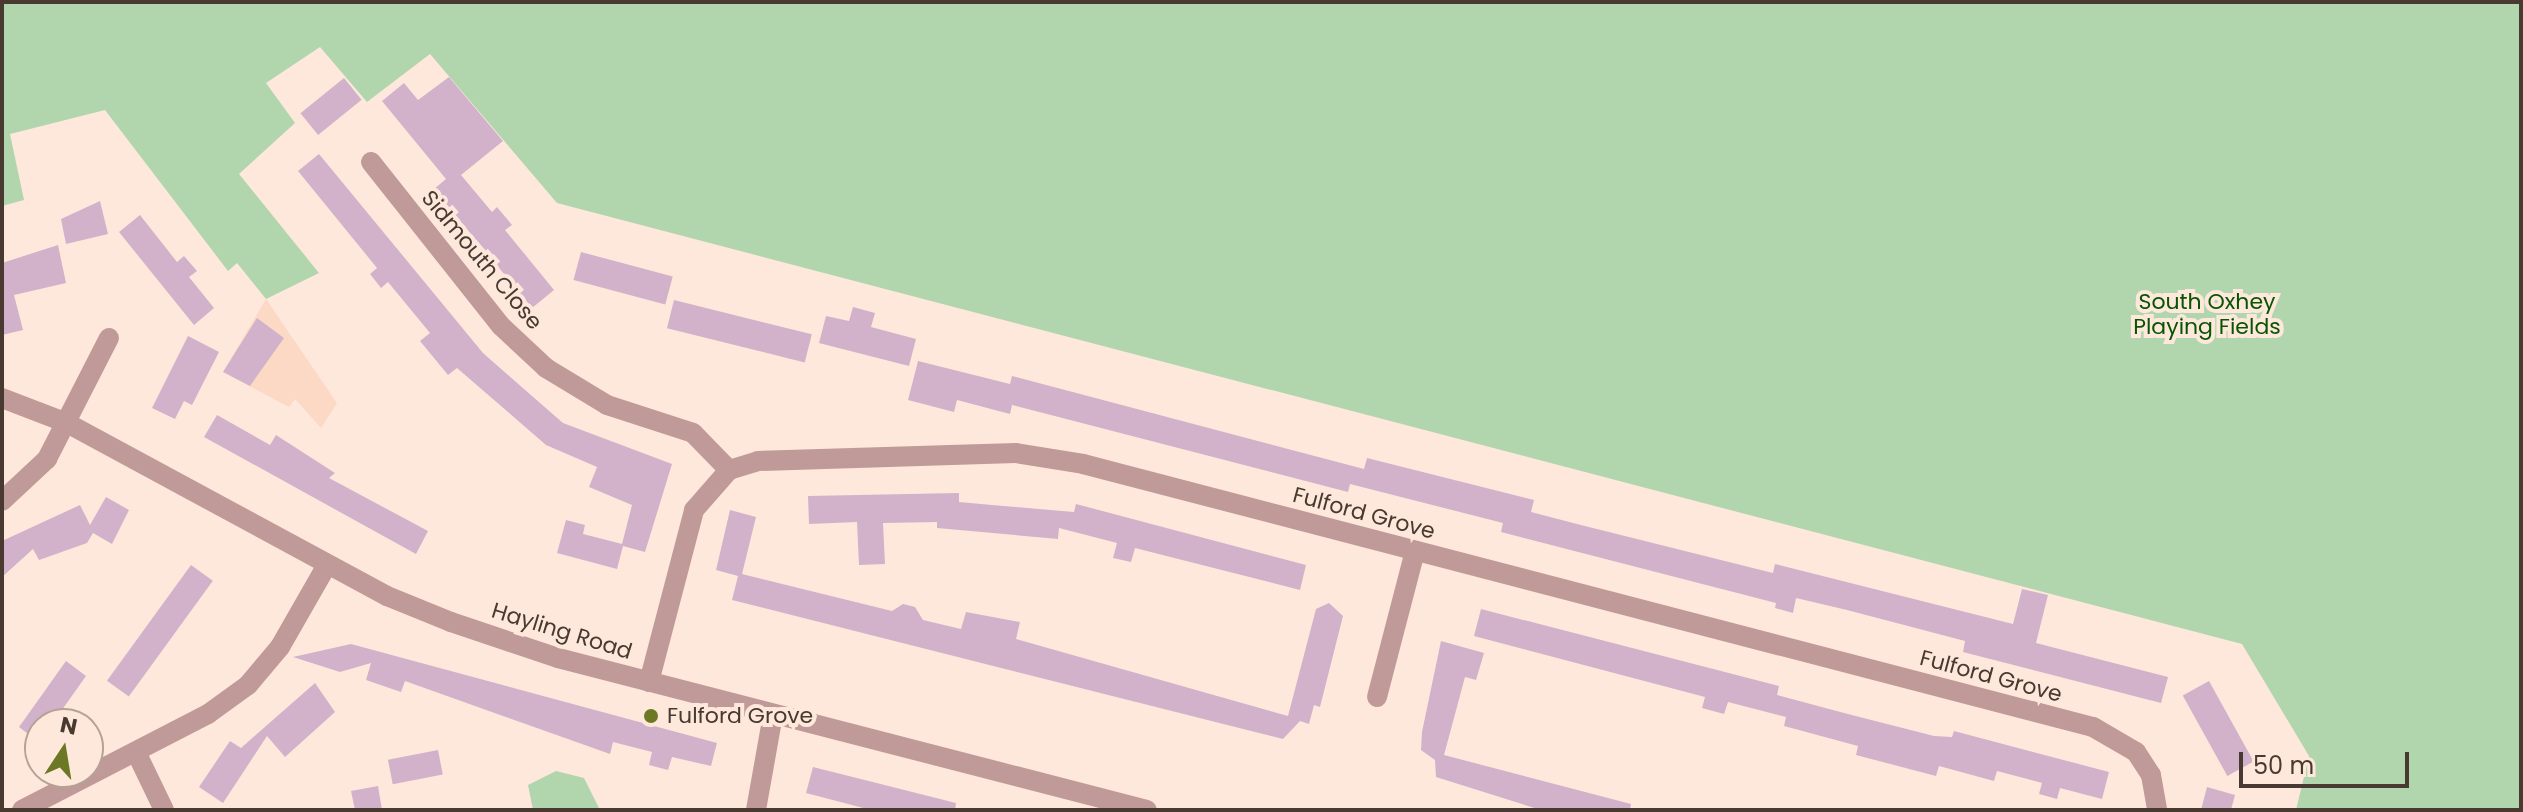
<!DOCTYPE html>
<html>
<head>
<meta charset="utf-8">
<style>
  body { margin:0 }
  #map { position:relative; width:2523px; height:812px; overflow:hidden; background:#fee8db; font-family:Poppins,sans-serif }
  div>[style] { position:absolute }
  .built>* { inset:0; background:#fcd9c5 }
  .green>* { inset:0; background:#b1d5ac }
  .building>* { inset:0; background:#d2b2cb; transform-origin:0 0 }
  .minor>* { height:20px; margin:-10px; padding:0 10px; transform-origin:10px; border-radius:10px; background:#c09a98 }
  .tertiary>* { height:20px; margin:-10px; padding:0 10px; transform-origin:10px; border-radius:10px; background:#c09a98 }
  .dots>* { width:22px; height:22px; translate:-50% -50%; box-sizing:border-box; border:4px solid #fee8db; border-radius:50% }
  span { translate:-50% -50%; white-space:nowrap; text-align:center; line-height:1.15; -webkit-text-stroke:8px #fee8db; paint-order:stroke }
  .street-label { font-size:22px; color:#483931 }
  .park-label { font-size:22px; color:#075502 }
  .poi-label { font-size:22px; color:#483931 }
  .left { translate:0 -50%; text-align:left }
  .frame { position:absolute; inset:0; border:4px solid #483931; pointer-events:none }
  .north { position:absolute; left:24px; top:708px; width:80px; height:80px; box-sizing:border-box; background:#fee8db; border:2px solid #b5a297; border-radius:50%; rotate:12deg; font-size:22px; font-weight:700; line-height:32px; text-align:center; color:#483931 }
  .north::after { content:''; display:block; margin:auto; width:28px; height:36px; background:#6c7824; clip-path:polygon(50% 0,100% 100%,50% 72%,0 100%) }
  .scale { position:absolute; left:2239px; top:752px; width:170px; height:36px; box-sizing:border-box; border:4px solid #483931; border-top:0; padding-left:10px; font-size:24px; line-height:28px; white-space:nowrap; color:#483931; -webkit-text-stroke:6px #fee8db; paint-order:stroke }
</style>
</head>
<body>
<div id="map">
  <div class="built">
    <i style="clip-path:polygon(266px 299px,337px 403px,321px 428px,295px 399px,289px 407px,223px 372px)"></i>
  </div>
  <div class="green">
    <i style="clip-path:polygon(2px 2px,2521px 2px,2521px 810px,2296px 810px,2309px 756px,2242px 644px,557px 203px,430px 54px,367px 102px,320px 47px,266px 83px,295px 123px,239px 174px,319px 273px,266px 299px,237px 263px,228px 271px,105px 110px,10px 134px,24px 200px,2px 206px)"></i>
    <i style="clip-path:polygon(556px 771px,584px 778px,600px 810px,533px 810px,528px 785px)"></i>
  </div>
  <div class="building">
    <i style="clip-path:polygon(449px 77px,503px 141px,461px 175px,492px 212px,497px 207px,512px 225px,505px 230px,554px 290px,532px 308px,434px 189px,446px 179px,382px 101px,404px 83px,418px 100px)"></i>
    <i style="left:344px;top:78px;width:28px;height:56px;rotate:51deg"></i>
    <i style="clip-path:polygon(319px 154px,483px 353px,563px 423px,672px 464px,645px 552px,623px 546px,617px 569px,557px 553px,566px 520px,585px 525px,583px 534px,622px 544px,632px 505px,589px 487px,597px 467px,546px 445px,457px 368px,448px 375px,420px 341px,430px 333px,388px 282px,381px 288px,370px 274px,377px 268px,298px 171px)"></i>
    <i style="clip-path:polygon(100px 201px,108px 234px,66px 244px,61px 219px)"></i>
    <i style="clip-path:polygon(140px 215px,177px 262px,184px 256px,197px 271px,189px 277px,214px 308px,194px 325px,119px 232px)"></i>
    <i style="clip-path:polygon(58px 245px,66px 283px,14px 295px,23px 330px,2px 335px,2px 263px)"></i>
    <i style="left:581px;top:252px;width:95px;height:29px;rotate:15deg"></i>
    <i style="left:674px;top:300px;width:142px;height:29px;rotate:14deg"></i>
    <i style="clip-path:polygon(853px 307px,875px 313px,871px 327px,916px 339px,909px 366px,819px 343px,826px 316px,849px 321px)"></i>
    <i style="clip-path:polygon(257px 318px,284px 338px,250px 386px,223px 372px)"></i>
    <i style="clip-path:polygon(188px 336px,219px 352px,192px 405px,184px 401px,175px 419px,152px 408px)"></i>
    <i style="clip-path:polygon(918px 361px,1010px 384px,1012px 376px,1364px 469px,1367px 458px,1534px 500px,1531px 512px,1577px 524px,1773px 573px,1775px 564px,2013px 624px,2022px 589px,2048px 595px,2036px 643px,2168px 677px,2161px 703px,1963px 652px,1965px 641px,1847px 610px,1796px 598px,1793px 613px,1775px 608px,1776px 603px,1501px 532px,1503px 523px,1350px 484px,1348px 492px,1012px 405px,1010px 414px,957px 400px,954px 412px,908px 400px)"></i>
    <i style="clip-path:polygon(217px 415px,270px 445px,276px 435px,335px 473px,329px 478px,428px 531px,416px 554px,204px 437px)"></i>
    <i style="clip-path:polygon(959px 493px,959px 502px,992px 505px,1074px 512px,1076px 504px,1306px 565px,1300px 590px,1135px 548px,1131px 562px,1113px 558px,1117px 543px,1059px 528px,1058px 539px,937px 528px,937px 522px,883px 523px,885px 564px,859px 565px,857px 522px,809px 524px,808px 496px)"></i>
    <i style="clip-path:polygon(106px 497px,129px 510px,112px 544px,93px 533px,87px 543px,39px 560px,33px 549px,2px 577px,2px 541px,80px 505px,90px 525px)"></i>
    <i style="clip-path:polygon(730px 510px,756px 517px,742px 574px,892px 611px,903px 604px,915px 607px,923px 620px,961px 629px,966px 612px,1020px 622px,1016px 639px,1288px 716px,1316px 609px,1329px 603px,1343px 616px,1320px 707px,1314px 705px,1309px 724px,1300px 721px,1283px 739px,732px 600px,738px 576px,716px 570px)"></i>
    <i style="left:191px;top:565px;width:27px;height:143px;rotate:36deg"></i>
    <i style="clip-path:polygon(1481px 609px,1779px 686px,1777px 695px,1844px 713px,1934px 736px,1952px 737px,1954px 731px,2109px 772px,2102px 799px,2060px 788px,2057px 799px,2039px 794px,2042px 783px,1997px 771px,1994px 781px,1939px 766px,1936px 776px,1856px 755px,1858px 746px,1784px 726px,1786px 717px,1728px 702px,1724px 714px,1702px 708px,1705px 697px,1474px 636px)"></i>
    <i style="clip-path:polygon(1441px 641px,1484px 653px,1476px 680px,1465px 677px,1444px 755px,1631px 804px,1630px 810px,1541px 810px,1436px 777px,1435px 760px,1421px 750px,1422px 732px)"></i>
    <i style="clip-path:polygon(351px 644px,717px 743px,711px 766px,672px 757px,668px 770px,649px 765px,652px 752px,613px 742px,610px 754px,405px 681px,401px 692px,366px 680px,371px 663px,340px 672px,293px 657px)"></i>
    <i style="clip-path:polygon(66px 661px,86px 676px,52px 724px,40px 724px,40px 743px,19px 727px)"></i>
    <i style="left:2209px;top:681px;width:92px;height:30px;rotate:61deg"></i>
    <i style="clip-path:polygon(315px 683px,335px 712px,285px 757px,267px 736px,223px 803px,199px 787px,230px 741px,241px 748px)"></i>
    <i style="left:438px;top:750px;width:25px;height:51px;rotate:79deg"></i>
    <i style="clip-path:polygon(813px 767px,956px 803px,955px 810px,871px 810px,806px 793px)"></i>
    <i style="clip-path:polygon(378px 786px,382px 810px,355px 810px,351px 791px)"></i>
    <i style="clip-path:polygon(2207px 787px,2235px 795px,2231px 810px,2201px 810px)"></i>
  </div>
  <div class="minor">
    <i style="left:371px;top:162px;width:209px;rotate:51.6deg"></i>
    <i style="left:501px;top:326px;width:62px;rotate:43deg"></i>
    <i style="left:546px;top:368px;width:71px;rotate:31.2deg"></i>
    <i style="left:607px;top:405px;width:90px;rotate:18deg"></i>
    <i style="left:693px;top:433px;width:52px;rotate:45.8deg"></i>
    <i style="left:2px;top:501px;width:62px;rotate:-43deg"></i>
    <i style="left:47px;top:459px;width:136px;rotate:-62.9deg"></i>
    <i style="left:649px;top:682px;width:178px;rotate:-75.3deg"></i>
    <i style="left:694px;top:510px;width:53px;rotate:-48.8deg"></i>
    <i style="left:729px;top:470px;width:30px;rotate:-17deg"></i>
    <i style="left:758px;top:461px;width:258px;rotate:-1.8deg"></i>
    <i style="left:1016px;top:453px;width:68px;rotate:9.3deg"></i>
    <i style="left:1083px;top:464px;width:1044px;rotate:14.6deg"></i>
    <i style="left:2093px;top:727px;width:50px;rotate:30.2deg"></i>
    <i style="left:2136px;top:752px;width:27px;rotate:57deg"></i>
    <i style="left:2151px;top:775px;width:36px;rotate:80deg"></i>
    <i style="left:1377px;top:697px;width:151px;rotate:-75.4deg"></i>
    <i style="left:136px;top:752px;width:64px;rotate:64.2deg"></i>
    <i style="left:22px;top:810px;width:209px;rotate:-27.3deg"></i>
    <i style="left:208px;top:714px;width:49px;rotate:-35.9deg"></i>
    <i style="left:248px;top:685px;width:50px;rotate:-49.9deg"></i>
    <i style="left:280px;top:647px;width:95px;rotate:-60.2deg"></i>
    <i style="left:756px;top:810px;width:97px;rotate:-79.9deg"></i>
  </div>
  <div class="tertiary">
    <i style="left:2px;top:398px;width:70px;rotate:21deg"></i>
    <i style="left:67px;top:423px;width:364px;rotate:28.4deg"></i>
    <i style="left:387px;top:596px;width:69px;rotate:22.1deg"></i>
    <i style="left:451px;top:622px;width:113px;rotate:18.6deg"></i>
    <i style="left:558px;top:658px;width:608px;rotate:14.47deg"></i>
  </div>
  <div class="dots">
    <i style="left:651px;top:716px;background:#6c7824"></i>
  </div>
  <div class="street-label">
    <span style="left:482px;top:260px;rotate:50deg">Sidmouth Close</span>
    <span style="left:1364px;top:513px;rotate:15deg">Fulford Grove</span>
    <span style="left:562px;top:631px;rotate:17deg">Hayling Road</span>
    <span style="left:1991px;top:676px;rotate:15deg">Fulford Grove</span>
  </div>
  <div class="park-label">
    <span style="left:2207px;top:314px">South Oxhey<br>Playing Fields</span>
  </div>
  <div class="poi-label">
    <span class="left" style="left:667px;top:716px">Fulford Grove</span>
  </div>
  <div class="frame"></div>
  <div class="north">N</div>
  <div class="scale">50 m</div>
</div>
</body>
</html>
